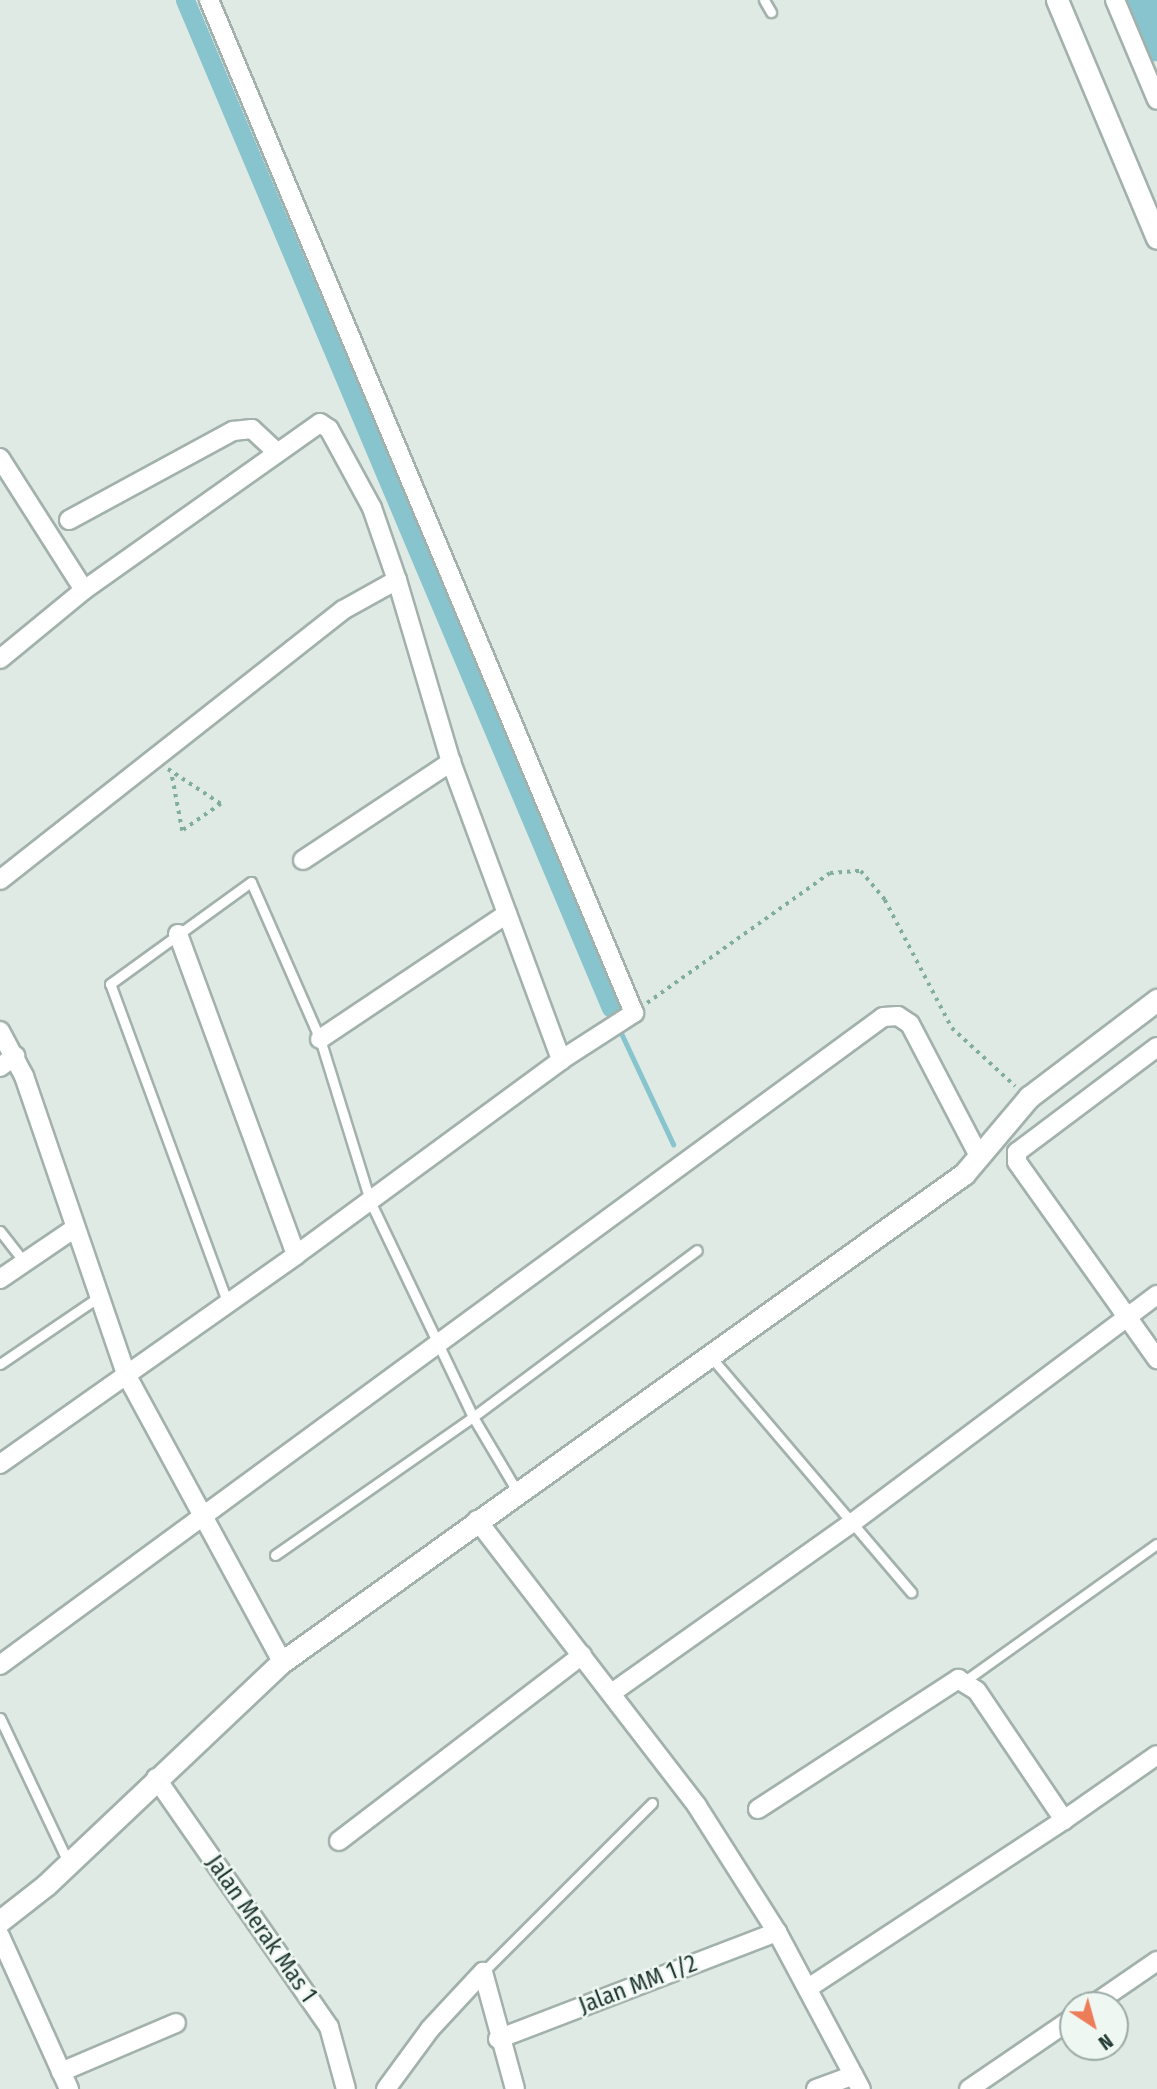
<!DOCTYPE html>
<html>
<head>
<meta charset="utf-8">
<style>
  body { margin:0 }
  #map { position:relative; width:1157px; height:2089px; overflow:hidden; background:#dfeae5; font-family:"Fira Sans Condensed",sans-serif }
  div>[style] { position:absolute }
  .stream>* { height:5px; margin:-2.5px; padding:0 2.5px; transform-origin:2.5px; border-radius:2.5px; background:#88c4ce }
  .canal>* { height:19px; margin:-9.5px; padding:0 9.5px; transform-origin:9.5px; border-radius:9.5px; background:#88c4ce }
  .river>* { height:33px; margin:-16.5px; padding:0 16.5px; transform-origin:16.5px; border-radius:16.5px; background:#88c4ce }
  .path>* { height:3.5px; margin-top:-1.75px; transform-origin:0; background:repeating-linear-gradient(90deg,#80ad9e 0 3.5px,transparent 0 8.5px) }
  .roads { filter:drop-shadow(2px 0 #a2b1ac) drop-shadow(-2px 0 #a2b1ac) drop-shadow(0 2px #a2b1ac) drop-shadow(0 -2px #a2b1ac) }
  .lane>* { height:9px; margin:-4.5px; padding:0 4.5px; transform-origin:4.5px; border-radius:4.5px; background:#fff }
  .street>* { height:18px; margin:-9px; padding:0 9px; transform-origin:9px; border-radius:9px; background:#fff }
  .secondary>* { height:21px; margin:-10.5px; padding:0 10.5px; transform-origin:10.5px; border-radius:10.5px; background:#fff }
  span { translate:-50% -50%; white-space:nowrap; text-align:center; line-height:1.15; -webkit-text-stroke:5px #eff7f3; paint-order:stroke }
  .street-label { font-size:24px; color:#213932 }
  .north { position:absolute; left:1059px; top:1991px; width:70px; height:70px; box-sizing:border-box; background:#eff7f3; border:2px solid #9daba6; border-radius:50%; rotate:144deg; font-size:19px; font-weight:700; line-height:28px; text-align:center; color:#213932 }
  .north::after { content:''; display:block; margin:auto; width:24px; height:32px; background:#ed7c59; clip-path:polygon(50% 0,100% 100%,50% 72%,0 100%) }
</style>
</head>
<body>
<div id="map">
  <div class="stream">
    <i style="left:621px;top:1033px;width:123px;rotate:64.9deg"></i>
  </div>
  <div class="canal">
    <i style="left:185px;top:0;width:1094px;rotate:67.09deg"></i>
  </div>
  <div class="river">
    <i style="left:1139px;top:0;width:48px;rotate:67.8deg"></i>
  </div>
  <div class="path">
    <i style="left:168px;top:769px;width:64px;rotate:33.4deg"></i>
    <i style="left:221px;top:804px;width:47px;rotate:145.3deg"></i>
    <i style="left:182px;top:831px;width:59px;rotate:-100.7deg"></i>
    <i style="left:647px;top:1003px;width:224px;rotate:-35.4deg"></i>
    <i style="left:830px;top:873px;width:31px;rotate:-4deg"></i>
    <i style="left:861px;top:871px;width:38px;rotate:50deg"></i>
    <i style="left:885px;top:900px;width:144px;rotate:62.4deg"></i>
    <i style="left:952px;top:1028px;width:86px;rotate:42.6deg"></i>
  </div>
  <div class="roads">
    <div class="lane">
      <i style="left:764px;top:0;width:14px;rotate:60deg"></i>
      <i style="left:0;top:1231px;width:39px;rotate:52deg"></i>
      <i style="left:228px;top:1304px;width:341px;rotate:-110.2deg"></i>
      <i style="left:110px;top:984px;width:174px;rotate:-35.9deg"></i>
      <i style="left:251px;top:882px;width:171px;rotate:66.3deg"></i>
      <i style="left:320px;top:1039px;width:170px;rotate:72.8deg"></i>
      <i style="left:370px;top:1201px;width:239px;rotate:64.5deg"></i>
      <i style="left:473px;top:1417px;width:86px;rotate:59.3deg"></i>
      <i style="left:711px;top:1357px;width:309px;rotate:49.6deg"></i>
      <i style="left:0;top:1364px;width:117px;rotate:-34.2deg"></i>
      <i style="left:275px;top:1555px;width:241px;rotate:-34.9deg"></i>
      <i style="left:473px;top:1417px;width:279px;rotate:-36.7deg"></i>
      <i style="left:966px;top:1680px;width:234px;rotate:-35.5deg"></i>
      <i style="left:0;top:1718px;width:159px;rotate:64.7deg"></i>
      <i style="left:483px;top:1972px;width:239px;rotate:-45deg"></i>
    </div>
    <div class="street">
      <i style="left:1115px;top:0;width:108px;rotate:67.2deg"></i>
      <i style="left:0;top:458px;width:156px;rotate:57.5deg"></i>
      <i style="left:69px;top:520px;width:187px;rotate:-28.5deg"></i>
      <i style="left:233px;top:431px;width:19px;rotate:-6deg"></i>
      <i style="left:252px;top:429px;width:33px;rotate:43deg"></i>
      <i style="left:0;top:659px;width:109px;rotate:-39.4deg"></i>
      <i style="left:84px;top:590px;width:289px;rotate:-35.3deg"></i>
      <i style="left:320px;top:423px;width:11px;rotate:34deg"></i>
      <i style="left:329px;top:429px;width:90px;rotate:61.4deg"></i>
      <i style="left:372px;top:508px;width:76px;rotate:70.9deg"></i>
      <i style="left:303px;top:860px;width:178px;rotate:-33.5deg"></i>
      <i style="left:451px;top:762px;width:318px;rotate:69.7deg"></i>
      <i style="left:0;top:880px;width:437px;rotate:-38.2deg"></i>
      <i style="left:343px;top:610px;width:62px;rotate:-29.1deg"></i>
      <i style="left:397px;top:580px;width:190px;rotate:73.5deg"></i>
      <i style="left:178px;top:934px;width:342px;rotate:69.8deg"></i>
      <i style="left:0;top:1031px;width:51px;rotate:61.9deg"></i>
      <i style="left:24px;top:1076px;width:317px;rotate:71.1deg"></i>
      <i style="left:127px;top:1376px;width:325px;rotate:61.5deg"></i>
      <i style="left:320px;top:1039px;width:225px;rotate:-33.8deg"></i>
      <i style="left:1157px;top:1047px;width:175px;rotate:143.1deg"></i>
      <i style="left:1017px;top:1152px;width:10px;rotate:90deg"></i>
      <i style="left:1017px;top:1162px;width:242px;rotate:54.6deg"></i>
      <i style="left:0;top:1067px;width:19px;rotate:-36deg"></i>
      <i style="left:0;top:1279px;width:91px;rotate:-34.2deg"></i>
      <i style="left:0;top:1464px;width:362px;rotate:-35.2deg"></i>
      <i style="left:296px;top:1255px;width:329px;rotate:-36.3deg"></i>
      <i style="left:561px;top:1060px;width:87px;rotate:-32.8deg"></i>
      <i style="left:634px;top:1013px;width:1099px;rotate:-112.76deg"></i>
      <i style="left:477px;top:1520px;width:361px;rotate:52.4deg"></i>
      <i style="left:697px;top:1806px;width:149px;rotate:57.6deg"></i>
      <i style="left:777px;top:1932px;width:178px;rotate:61.9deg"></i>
      <i style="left:0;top:1665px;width:1095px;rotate:-36.27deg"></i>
      <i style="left:883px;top:1017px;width:15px;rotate:-4deg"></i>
      <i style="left:898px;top:1016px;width:14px;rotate:34deg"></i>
      <i style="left:910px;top:1024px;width:151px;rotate:62.4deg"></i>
      <i style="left:613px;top:1692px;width:293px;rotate:-35.3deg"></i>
      <i style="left:852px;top:1523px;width:381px;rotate:-36.8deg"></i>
      <i style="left:156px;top:1778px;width:303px;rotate:55.2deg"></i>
      <i style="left:329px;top:2027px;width:64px;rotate:74.7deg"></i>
      <i style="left:758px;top:1809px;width:239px;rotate:-33deg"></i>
      <i style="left:958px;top:1679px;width:22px;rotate:32deg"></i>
      <i style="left:977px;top:1691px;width:156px;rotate:56deg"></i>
      <i style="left:1064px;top:1820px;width:306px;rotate:146.7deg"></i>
      <i style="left:1064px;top:1820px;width:113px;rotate:-35deg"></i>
      <i style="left:339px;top:1841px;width:306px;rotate:-37.4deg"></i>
      <i style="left:0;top:1936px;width:168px;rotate:65.7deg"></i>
      <i style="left:483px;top:1972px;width:121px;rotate:74.7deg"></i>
      <i style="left:1093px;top:2005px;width:78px;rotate:-34.5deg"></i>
      <i style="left:498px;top:2039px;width:299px;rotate:-21deg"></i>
      <i style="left:61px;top:2072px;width:125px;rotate:-23.1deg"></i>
      <i style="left:386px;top:2089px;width:74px;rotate:-53.7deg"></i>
      <i style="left:430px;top:2029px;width:78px;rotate:-47.1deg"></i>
      <i style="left:816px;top:2089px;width:40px;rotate:-20.2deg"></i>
      <i style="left:969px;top:2089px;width:126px;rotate:-34.3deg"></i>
    </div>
    <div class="secondary">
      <i style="left:1057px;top:0;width:258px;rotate:67.2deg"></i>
      <i style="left:0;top:1921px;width:58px;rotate:-38deg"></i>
      <i style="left:46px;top:1885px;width:325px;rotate:-43.4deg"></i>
      <i style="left:282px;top:1662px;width:839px;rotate:-35.59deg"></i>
      <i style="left:964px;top:1174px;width:101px;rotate:-49.8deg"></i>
      <i style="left:1029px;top:1097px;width:161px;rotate:-37.2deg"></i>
    </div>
  </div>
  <div class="street-label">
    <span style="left:261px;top:1929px;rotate:55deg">Jalan Merak Mas 1</span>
    <span style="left:638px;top:1985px;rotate:-21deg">Jalan MM 1/2</span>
  </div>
  <div class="north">N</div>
</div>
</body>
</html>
